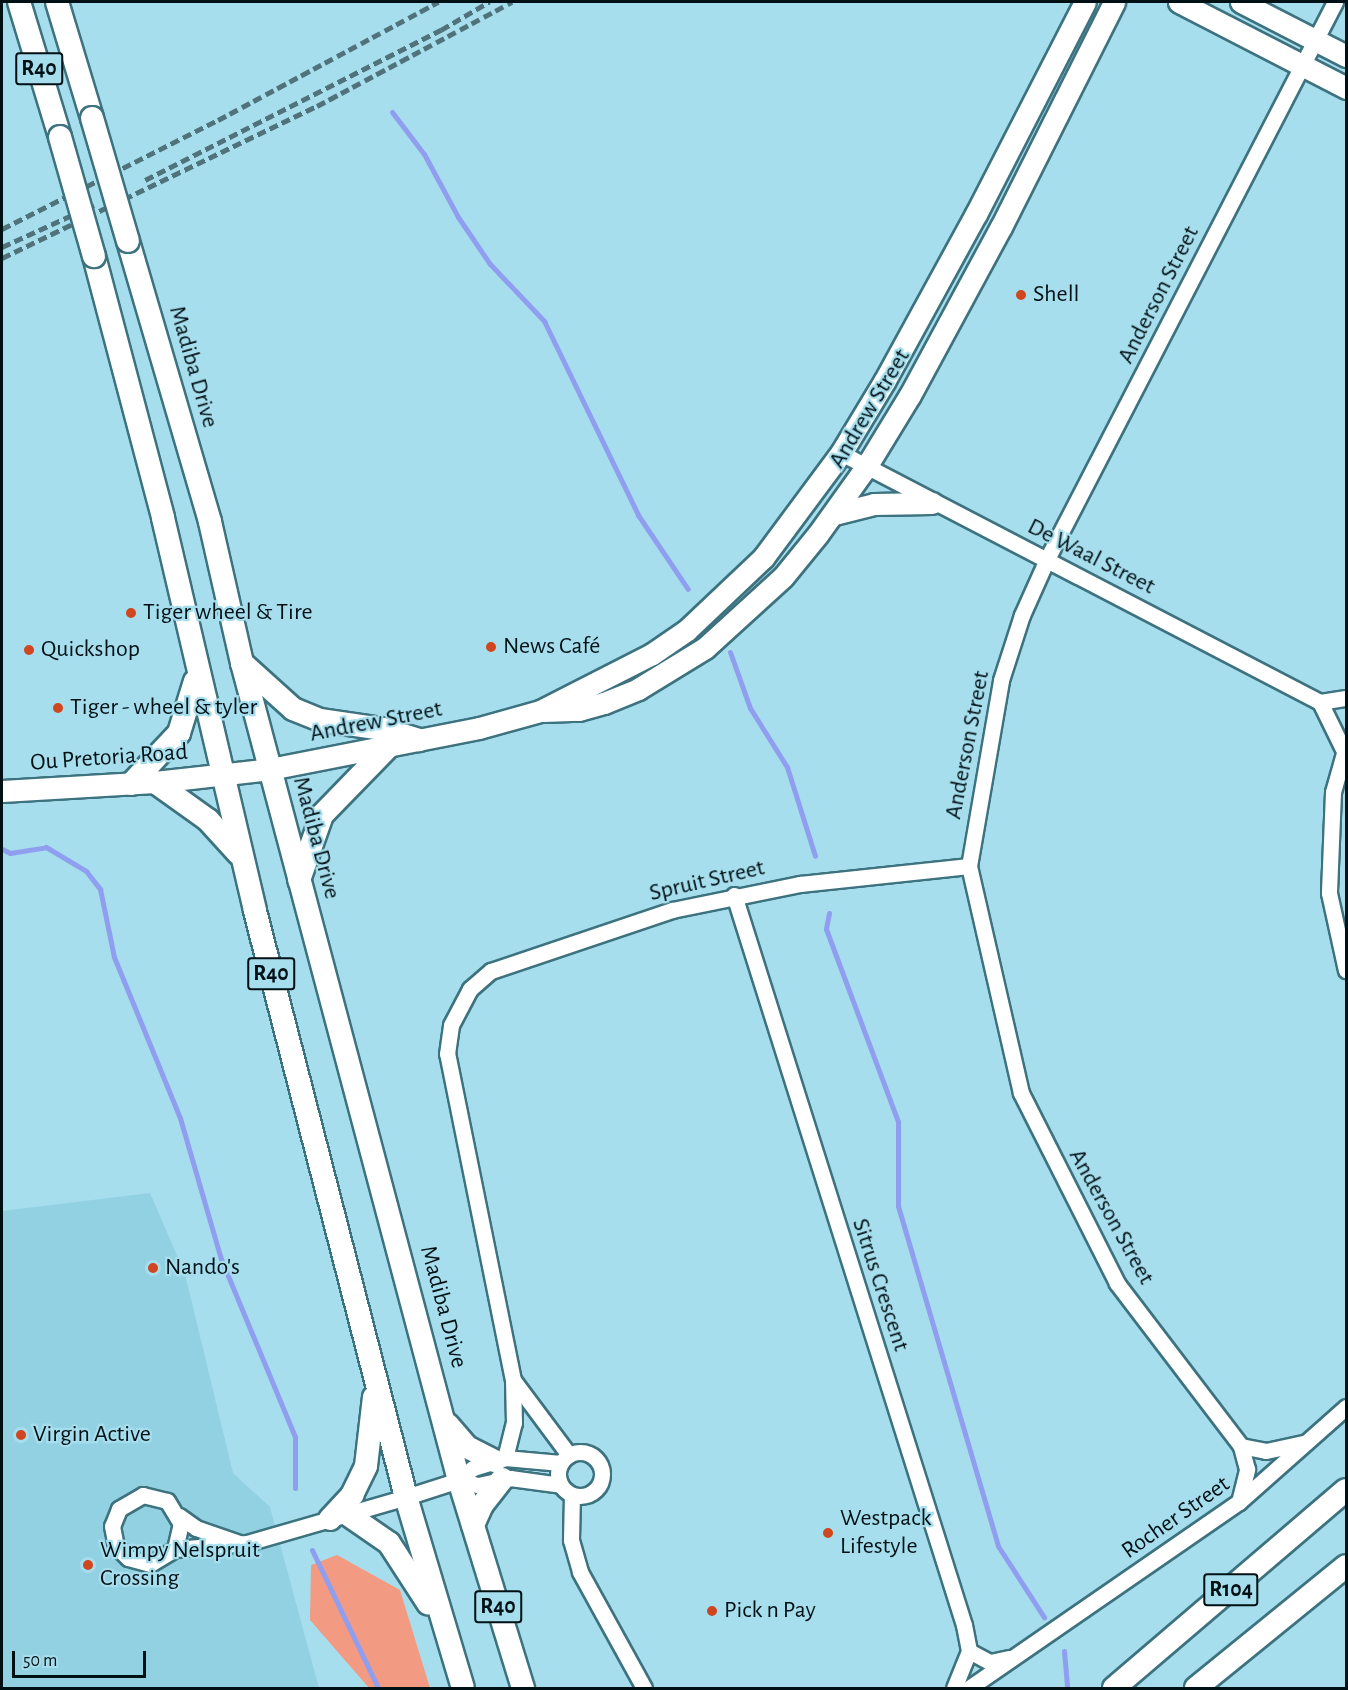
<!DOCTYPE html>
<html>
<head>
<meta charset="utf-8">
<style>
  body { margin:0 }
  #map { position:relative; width:1348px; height:1690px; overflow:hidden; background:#a7deed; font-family:"Alegreya Sans",sans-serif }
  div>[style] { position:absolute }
  .built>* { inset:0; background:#92d1e2 }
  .green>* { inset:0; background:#f29a82 }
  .stream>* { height:5px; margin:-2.5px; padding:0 2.5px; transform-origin:2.5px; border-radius:2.5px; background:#909eef }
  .roads { filter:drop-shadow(2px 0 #3d727f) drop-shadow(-2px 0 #3d727f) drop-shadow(0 2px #3d727f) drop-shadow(0 -2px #3d727f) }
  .minor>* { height:15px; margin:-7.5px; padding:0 7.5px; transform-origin:7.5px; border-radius:7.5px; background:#fff }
  .minor>.ring { margin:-7.5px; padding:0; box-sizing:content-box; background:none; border:15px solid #fff; border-radius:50% }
  .secondary>* { height:21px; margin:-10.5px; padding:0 10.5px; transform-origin:10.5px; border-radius:10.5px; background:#fff }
  .primary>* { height:22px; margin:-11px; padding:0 11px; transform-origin:11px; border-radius:11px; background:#fff }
  .rail>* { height:4.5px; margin-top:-2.25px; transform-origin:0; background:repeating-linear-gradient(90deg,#4f727b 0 9px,transparent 0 13.5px) }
  .bridges { filter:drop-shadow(2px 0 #3d727f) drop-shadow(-2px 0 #3d727f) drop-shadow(0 2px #3d727f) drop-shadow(0 -2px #3d727f) }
  .primary-bridge>* { height:22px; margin:-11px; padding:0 11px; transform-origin:11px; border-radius:11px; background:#fff }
  .dots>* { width:16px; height:16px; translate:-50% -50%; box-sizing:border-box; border:3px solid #a7deed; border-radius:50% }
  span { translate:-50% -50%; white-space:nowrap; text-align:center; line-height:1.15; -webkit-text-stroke:4.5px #a7deed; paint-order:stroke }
  .shield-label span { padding:2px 4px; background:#a7deed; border:2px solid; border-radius:4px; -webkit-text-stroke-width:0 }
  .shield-label { font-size:22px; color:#001116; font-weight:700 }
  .poi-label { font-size:24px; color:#001116 }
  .left { translate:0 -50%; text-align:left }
  .street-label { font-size:24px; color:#001116 }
  .frame { position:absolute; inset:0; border:3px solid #001116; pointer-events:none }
  .scale { position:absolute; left:12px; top:1651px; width:134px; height:27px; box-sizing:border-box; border:3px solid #001116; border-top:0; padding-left:8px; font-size:18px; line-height:21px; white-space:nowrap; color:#001116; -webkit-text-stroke:4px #a7deed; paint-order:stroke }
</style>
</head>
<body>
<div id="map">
  <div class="built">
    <i style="clip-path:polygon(150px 1193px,185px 1274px,233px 1473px,270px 1507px,319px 1688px,2px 1688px,2px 1211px)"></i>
  </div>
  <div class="green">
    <i style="clip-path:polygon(337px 1555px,400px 1590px,430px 1688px,369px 1688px,310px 1620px,311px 1565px)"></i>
  </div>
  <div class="stream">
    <i style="left:392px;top:112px;width:53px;rotate:52.7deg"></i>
    <i style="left:424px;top:154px;width:72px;rotate:61.6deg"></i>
    <i style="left:458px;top:217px;width:57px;rotate:55.8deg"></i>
    <i style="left:490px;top:264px;width:79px;rotate:46.5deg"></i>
    <i style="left:544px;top:321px;width:216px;rotate:64.1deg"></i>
    <i style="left:638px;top:515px;width:89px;rotate:56deg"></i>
    <i style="left:730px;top:652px;width:59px;rotate:70.3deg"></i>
    <i style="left:750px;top:708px;width:70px;rotate:57.9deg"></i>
    <i style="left:787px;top:767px;width:93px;rotate:72.5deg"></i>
    <i style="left:2px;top:849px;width:9px;rotate:27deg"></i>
    <i style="left:10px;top:853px;width:36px;rotate:-9deg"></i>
    <i style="left:46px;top:847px;width:47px;rotate:31deg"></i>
    <i style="left:86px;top:871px;width:23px;rotate:52deg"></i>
    <i style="left:100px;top:889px;width:69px;rotate:78.4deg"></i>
    <i style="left:114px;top:957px;width:174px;rotate:67.7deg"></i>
    <i style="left:180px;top:1118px;width:147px;rotate:73.8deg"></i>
    <i style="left:221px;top:1259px;width:193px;rotate:67.4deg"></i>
    <i style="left:295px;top:1437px;width:51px;rotate:90deg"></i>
    <i style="left:829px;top:913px;width:16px;rotate:101deg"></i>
    <i style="left:826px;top:929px;width:206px;rotate:69.5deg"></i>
    <i style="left:898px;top:1122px;width:84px;rotate:90deg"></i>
    <i style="left:898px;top:1206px;width:354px;rotate:73.6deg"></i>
    <i style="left:998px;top:1546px;width:85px;rotate:57.1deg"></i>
    <i style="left:312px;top:1550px;width:153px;rotate:64.4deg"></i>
    <i style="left:1064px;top:1651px;width:37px;rotate:85deg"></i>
  </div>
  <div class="roads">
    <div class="minor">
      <i style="left:841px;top:453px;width:540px;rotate:27.47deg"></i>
      <i style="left:1320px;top:702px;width:26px;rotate:-9deg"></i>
      <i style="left:1320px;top:702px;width:55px;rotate:63.9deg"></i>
      <i style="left:1346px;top:746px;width:48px;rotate:105.8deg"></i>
      <i style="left:1333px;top:792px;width:101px;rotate:92.3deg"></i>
      <i style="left:1329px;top:893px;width:79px;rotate:77.6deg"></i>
      <i style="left:734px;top:895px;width:765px;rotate:72.51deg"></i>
      <i style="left:964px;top:1625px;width:26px;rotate:79deg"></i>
      <i style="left:969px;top:1651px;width:40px;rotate:112deg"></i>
      <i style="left:1241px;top:1446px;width:25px;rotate:11deg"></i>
      <i style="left:1266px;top:1451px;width:40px;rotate:-12deg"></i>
      <i class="ring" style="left:558px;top:1452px;width:29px;height:29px"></i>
      <i style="left:569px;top:1455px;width:94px;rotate:-126.7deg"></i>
      <i style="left:513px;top:1380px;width:333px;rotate:-101.4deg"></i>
      <i style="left:447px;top:1054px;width:29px;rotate:-82deg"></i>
      <i style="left:451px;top:1025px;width:41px;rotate:-62.2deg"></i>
      <i style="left:470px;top:989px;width:28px;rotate:-41deg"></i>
      <i style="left:491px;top:971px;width:191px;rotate:-18.6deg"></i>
      <i style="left:672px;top:910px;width:131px;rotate:-11.5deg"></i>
      <i style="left:800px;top:884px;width:170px;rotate:-6.1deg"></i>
      <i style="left:505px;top:1458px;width:36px;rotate:-76deg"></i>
      <i style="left:514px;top:1423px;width:43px;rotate:-91.3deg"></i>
      <i style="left:459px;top:1480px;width:20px;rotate:15deg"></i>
      <i style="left:478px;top:1485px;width:33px;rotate:-12deg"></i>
      <i style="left:510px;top:1478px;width:51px;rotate:7.8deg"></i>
      <i style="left:572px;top:1495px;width:45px;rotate:91.3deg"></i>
      <i style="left:571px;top:1540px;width:33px;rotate:74deg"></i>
      <i style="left:580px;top:1572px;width:132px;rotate:61.1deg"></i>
      <i style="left:1239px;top:1502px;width:34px;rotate:-76deg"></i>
      <i style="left:1247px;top:1469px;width:24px;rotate:-105deg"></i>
      <i style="left:1241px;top:1446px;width:205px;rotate:-127.3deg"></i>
      <i style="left:1117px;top:1283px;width:213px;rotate:-116.8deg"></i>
      <i style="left:1021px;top:1093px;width:233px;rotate:-102.9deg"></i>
      <i style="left:969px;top:866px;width:189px;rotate:-80.2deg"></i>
      <i style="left:1001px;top:680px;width:68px;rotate:-72.1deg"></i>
      <i style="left:1022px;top:615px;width:61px;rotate:-65.9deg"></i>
      <i style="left:1047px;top:559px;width:627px;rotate:-62.66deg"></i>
      <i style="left:179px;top:1516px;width:21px;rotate:35deg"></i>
      <i style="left:196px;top:1528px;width:46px;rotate:19.2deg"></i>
      <i style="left:175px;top:1549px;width:26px;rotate:-77deg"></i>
      <i style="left:181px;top:1524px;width:27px;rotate:-121deg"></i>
      <i style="left:167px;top:1501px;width:25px;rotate:-166deg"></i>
      <i style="left:143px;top:1495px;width:28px;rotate:150deg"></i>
      <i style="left:119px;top:1509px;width:18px;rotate:112deg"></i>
      <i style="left:112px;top:1526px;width:20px;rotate:79deg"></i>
      <i style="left:116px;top:1546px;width:17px;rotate:45deg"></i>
      <i style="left:128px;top:1558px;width:23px;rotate:15deg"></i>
      <i style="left:150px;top:1564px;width:29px;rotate:-31deg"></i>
      <i style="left:175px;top:1549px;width:72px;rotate:-4.8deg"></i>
      <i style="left:247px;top:1543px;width:166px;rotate:-16.1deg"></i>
      <i style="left:406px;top:1497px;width:56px;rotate:-17.8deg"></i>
      <i style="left:459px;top:1480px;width:18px;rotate:-41deg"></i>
      <i style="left:473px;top:1468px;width:34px;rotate:-17deg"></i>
      <i style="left:505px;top:1458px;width:56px;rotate:5.1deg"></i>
      <i style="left:969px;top:1651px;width:24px;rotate:28deg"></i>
      <i style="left:990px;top:1662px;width:19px;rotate:-12deg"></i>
      <i style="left:969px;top:1688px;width:328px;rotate:-34.6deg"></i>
      <i style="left:1239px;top:1502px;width:143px;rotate:-41.6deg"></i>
    </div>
    <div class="secondary">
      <i style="left:1179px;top:2px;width:188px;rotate:27.2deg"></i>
      <i style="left:1241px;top:2px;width:118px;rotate:27.2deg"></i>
      <i style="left:834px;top:514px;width:41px;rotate:-14deg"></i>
      <i style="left:874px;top:504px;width:58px;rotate:-1deg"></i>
      <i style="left:543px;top:711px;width:36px;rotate:-2deg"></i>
      <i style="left:579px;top:710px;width:26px;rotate:-16deg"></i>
      <i style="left:604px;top:703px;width:37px;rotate:-22deg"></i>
      <i style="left:638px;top:689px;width:79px;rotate:-31.5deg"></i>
      <i style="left:705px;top:648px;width:105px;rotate:-42.3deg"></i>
      <i style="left:783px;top:577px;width:55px;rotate:-50.9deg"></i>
      <i style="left:818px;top:534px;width:82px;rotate:-54.4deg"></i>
      <i style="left:866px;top:467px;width:84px;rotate:-58.6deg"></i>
      <i style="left:910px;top:395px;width:191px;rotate:-61.6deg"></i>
      <i style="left:1001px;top:227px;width:252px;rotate:-63.3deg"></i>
      <i style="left:2px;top:791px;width:153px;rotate:-3.4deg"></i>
      <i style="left:155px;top:782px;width:116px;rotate:-6.4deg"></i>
      <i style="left:270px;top:769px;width:213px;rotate:-11.1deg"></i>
      <i style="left:479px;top:728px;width:63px;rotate:-15.6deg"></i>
      <i style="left:540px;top:711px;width:126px;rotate:-27deg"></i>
      <i style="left:652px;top:654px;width:42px;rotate:-34.4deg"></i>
      <i style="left:687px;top:630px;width:105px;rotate:-43.5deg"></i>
      <i style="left:763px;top:558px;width:131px;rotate:-53.4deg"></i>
      <i style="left:841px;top:453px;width:85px;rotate:-58.9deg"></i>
      <i style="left:885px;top:380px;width:189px;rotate:-61.3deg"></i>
      <i style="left:976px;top:214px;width:238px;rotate:-62.8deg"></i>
    </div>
    <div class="primary">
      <i style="left:19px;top:2px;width:141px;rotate:73.1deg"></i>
      <i style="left:57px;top:2px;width:121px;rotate:73.2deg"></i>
      <i style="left:128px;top:241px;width:293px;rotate:73.7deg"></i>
      <i style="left:210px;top:522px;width:145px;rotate:77.2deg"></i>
      <i style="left:242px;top:663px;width:845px;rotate:75.13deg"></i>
      <i style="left:459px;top:1480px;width:218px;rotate:72.9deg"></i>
      <i style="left:94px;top:256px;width:271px;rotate:75.2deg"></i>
      <i style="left:163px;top:518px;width:404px;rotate:76.8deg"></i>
      <i style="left:255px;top:911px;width:605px;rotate:75.55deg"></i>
      <i style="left:406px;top:1497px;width:199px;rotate:73.4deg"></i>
      <i style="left:242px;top:663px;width:69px;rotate:42deg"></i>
      <i style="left:293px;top:709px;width:29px;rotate:22deg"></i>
      <i style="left:320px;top:720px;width:64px;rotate:8.1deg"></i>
      <i style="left:383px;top:729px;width:38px;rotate:17deg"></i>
      <i style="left:155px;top:782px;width:65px;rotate:35.6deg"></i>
      <i style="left:208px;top:820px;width:45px;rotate:47.7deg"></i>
      <i style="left:131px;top:784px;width:70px;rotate:-46.7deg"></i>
      <i style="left:179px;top:733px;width:54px;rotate:-72.9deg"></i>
      <i style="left:299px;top:880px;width:69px;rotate:-70.5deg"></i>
      <i style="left:322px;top:815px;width:96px;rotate:-45.8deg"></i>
      <i style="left:448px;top:1425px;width:29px;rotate:49deg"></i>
      <i style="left:467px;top:1447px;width:31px;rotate:27deg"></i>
      <i style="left:347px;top:1514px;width:51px;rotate:34.6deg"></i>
      <i style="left:389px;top:1543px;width:72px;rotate:57deg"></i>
      <i style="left:330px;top:1519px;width:33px;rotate:-47deg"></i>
      <i style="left:352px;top:1495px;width:32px;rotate:-64deg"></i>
      <i style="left:366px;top:1466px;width:69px;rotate:-83.4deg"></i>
      <i style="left:473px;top:1525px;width:22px;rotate:-66deg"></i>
      <i style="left:482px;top:1505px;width:33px;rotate:-52deg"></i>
      <i style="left:1114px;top:1688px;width:305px;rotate:-40.5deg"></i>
      <i style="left:1196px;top:1688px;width:193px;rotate:-39.1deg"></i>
    </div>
  </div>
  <div class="rail">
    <i style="left:145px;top:180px;width:332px;rotate:-26.9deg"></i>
    <i style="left:441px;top:30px;width:56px;rotate:-30.3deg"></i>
    <i style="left:2px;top:229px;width:242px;rotate:-26.8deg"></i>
    <i style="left:218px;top:120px;width:250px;rotate:-28.2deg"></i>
    <i style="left:2px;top:247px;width:101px;rotate:-24.5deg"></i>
    <i style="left:2px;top:258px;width:350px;rotate:-25.8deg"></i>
    <i style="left:317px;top:106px;width:221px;rotate:-28.1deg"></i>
  </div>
  <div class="bridges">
    <div class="primary-bridge">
      <i style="left:92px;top:118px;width:128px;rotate:73.7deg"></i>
      <i style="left:60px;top:137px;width:124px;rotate:74.1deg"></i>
    </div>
  </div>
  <div class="dots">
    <i style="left:1021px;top:295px;background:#cf461f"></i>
    <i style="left:131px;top:613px;background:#cf461f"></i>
    <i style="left:491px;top:647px;background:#cf461f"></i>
    <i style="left:29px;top:650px;background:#cf461f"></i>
    <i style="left:58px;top:708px;background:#cf461f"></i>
    <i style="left:153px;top:1268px;background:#cf461f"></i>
    <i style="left:21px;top:1435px;background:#cf461f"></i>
    <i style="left:828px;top:1533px;background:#cf461f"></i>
    <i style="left:88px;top:1565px;background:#cf461f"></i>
    <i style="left:712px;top:1611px;background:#cf461f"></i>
  </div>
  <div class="shield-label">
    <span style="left:39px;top:69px">R40</span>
    <span style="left:271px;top:974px">R40</span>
    <span style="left:1231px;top:1590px">R104</span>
    <span style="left:498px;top:1607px">R40</span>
  </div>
  <div class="poi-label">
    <span class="left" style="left:1033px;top:295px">Shell</span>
    <span class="left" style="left:143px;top:613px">Tiger wheel &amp; Tire</span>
    <span class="left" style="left:503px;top:647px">News Café</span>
    <span class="left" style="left:41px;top:650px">Quickshop</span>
    <span class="left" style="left:70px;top:708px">Tiger - wheel &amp; tyler</span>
    <span class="left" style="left:165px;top:1268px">Nando's</span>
    <span class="left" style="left:33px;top:1435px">Virgin Active</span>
    <span class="left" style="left:840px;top:1533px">Westpack<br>Lifestyle</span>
    <span class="left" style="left:100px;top:1565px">Wimpy Nelspruit<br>Crossing</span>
    <span class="left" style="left:724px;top:1611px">Pick n Pay</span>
  </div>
  <div class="street-label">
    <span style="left:1159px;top:295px;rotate:-63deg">Anderson Street</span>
    <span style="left:193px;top:367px;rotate:74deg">Madiba Drive</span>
    <span style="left:870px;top:409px;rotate:-59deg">Andrew Street</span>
    <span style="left:1091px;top:557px;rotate:27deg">De Waal Street</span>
    <span style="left:376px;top:722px;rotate:-11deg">Andrew Street</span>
    <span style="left:968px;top:745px;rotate:-79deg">Anderson Street</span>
    <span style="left:109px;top:758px;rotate:-4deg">Ou Pretoria Road</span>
    <span style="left:316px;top:838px;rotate:75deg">Madiba Drive</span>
    <span style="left:707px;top:881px;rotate:-13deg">Spruit Street</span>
    <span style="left:1111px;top:1217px;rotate:61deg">Anderson Street</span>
    <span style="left:880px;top:1285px;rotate:72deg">Sitrus Crescent</span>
    <span style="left:443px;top:1307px;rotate:75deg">Madiba Drive</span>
    <span style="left:1176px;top:1518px;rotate:-35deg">Rocher Street</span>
  </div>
  <div class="frame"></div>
  <div class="scale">50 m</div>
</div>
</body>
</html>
